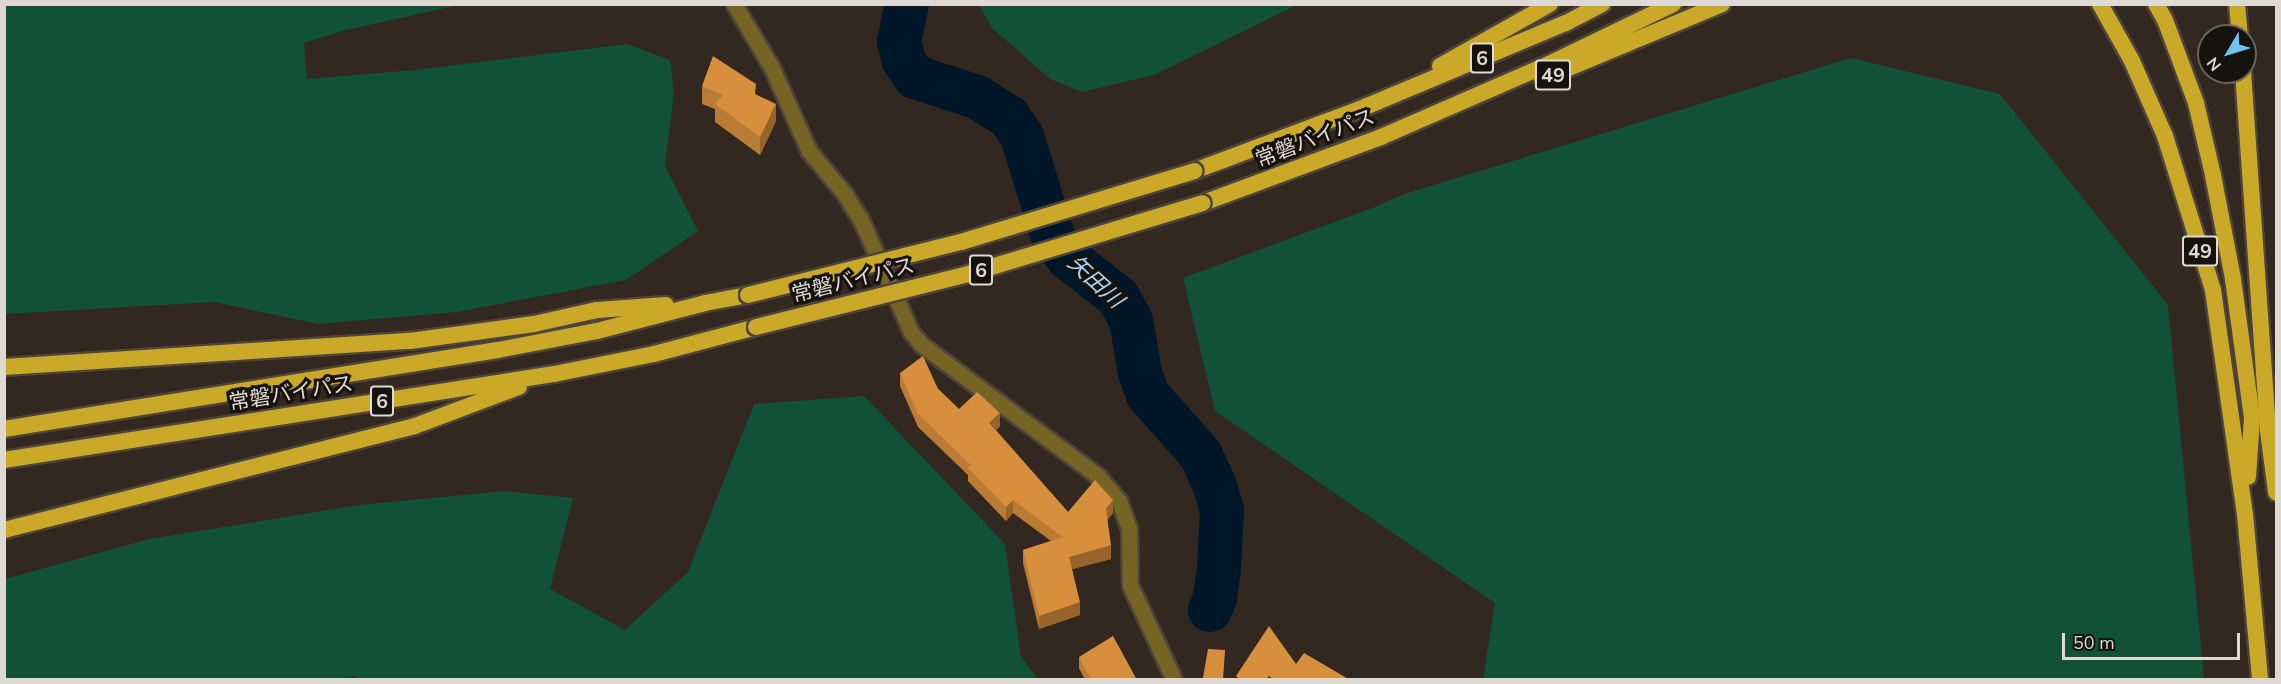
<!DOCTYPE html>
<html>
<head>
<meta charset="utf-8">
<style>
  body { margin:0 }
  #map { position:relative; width:2281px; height:684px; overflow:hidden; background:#32281f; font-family:"Nunito Sans","Noto Sans JP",sans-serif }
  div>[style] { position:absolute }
  .green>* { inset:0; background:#105137 }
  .river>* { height:44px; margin:-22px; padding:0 22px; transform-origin:22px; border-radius:22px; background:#001629 }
  .roads { filter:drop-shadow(2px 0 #4e443c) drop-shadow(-2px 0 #4e443c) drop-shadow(0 2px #4e443c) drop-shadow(0 -2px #4e443c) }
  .minor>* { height:15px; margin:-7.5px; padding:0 7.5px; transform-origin:7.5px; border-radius:7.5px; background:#766424 }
  .trunk>* { height:16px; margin:-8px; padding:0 8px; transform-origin:8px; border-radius:8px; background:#caa928 }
  .bridges { filter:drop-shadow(2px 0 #4e443c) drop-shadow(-2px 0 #4e443c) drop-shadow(0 2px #4e443c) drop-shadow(0 -2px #4e443c) }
  .trunk-bridge>* { height:16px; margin:-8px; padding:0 8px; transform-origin:8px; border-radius:8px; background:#caa928 }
  .wall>* { inset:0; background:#ba7b34 }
  .shaded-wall>* { inset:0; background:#97642b }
  .building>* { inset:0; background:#d88f3d }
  span { translate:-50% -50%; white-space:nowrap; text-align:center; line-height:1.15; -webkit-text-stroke:6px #16120e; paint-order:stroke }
  .shield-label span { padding:2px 4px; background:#16120e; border:2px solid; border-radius:4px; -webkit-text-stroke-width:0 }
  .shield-label { font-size:20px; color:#dfd9d3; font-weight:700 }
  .street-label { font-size:21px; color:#dfd9d3 }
  .water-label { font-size:22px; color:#abd5f6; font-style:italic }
  .frame { position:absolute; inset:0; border:6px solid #dfd9d3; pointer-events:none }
  .north { position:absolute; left:2197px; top:24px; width:60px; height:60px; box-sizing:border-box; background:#16120e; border:2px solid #66625d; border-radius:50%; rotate:232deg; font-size:16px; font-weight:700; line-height:24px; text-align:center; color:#dfd9d3 }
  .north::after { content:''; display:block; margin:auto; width:21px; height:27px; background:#71c1f5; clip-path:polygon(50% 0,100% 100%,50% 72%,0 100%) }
  .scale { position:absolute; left:2062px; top:633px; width:178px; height:27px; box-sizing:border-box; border:3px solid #dfd9d3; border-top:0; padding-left:8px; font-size:18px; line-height:21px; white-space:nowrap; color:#dfd9d3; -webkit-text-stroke:4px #16120e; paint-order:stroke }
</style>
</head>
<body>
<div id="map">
  <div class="green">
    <i style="clip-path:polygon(5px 4px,459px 5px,342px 31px,304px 43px,307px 79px,415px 70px,627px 44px,670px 60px,674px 93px,665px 166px,698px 231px,626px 280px,457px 312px,318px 324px,214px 302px,5px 314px)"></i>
    <i style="clip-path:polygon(979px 5px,1297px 5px,1154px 75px,1082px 92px,1050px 79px,992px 28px)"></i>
    <i style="clip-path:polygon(1851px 58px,2000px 94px,2168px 305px,2204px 679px,1483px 679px,1495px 603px,1215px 411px,1183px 278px,1375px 207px,1404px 194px)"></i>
    <i style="clip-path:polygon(864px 396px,1005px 544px,1021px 657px,1038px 679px,359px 680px,355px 676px,338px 680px,5px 679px,5px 579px,149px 539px,359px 505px,504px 491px,573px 498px,550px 589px,625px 630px,688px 572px,754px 404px)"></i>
  </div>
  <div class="river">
    <i style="left:907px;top:4px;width:39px;rotate:102deg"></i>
    <i style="left:899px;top:42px;width:20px;rotate:75deg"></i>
    <i style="left:904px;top:61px;width:19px;rotate:55deg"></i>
    <i style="left:915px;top:77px;width:65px;rotate:17.9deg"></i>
    <i style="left:977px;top:97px;width:38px;rotate:32deg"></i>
    <i style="left:1009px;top:117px;width:23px;rotate:56deg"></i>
    <i style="left:1022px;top:136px;width:109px;rotate:72.9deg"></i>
    <i style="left:1054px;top:240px;width:23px;rotate:52deg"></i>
    <i style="left:1068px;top:258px;width:63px;rotate:38deg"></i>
    <i style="left:1118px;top:297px;width:26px;rotate:61deg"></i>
    <i style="left:1131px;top:320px;width:54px;rotate:80.4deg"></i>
    <i style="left:1140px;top:373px;width:23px;rotate:70deg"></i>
    <i style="left:1148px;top:395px;width:80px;rotate:48.5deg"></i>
    <i style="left:1201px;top:455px;width:34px;rotate:66deg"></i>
    <i style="left:1215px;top:486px;width:26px;rotate:74deg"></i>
    <i style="left:1222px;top:511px;width:58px;rotate:93deg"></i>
    <i style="left:1219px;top:569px;width:29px;rotate:98deg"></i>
    <i style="left:1215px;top:598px;width:13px;rotate:113deg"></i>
  </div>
  <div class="roads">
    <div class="minor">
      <i style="left:734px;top:4px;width:74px;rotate:59.3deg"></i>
      <i style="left:772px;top:68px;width:91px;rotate:66deg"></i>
      <i style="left:809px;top:151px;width:55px;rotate:50.2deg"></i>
      <i style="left:844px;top:193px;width:32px;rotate:58deg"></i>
      <i style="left:861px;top:220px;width:123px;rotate:65.9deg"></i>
      <i style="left:911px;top:332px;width:17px;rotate:50deg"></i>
      <i style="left:922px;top:345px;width:221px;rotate:36.7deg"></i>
      <i style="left:1099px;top:477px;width:31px;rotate:50deg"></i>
      <i style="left:1119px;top:501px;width:30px;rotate:70deg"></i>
      <i style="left:1129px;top:529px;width:56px;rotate:89deg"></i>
      <i style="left:1130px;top:585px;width:105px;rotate:65.1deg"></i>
    </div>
    <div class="trunk">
      <i style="left:2100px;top:4px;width:65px;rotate:60.7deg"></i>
      <i style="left:2132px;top:61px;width:82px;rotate:66.3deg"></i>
      <i style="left:2165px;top:136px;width:161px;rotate:72.7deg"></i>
      <i style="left:2213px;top:290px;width:226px;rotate:81.9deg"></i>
      <i style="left:2245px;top:514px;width:167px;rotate:84.8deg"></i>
      <i style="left:2156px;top:4px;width:18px;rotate:61deg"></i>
      <i style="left:2165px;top:20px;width:89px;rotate:69.5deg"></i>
      <i style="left:2196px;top:103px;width:74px;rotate:76.7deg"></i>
      <i style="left:2213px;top:175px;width:106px;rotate:79.1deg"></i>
      <i style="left:2233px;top:279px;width:140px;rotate:82.2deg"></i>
      <i style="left:2252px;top:418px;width:59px;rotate:93.9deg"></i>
      <i style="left:2237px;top:4px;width:32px;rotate:85deg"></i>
      <i style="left:1440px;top:66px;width:126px;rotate:-29.4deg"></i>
      <i style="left:2243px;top:72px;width:360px;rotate:86deg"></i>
      <i style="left:2268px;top:431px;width:62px;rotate:82.5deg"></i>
      <i style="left:1542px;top:79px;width:195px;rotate:-22.6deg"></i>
      <i style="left:1194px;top:171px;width:177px;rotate:-20.5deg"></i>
      <i style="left:1360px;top:109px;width:223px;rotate:-22.7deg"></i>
      <i style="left:1566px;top:23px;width:41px;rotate:-27.8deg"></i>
      <i style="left:1203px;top:203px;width:190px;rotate:-20.3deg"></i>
      <i style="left:1381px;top:137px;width:183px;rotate:-23.5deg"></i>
      <i style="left:1549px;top:64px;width:138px;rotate:-25.8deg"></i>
      <i style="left:4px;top:367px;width:407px;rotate:-3.7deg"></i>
      <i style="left:410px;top:341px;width:125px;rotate:-7.8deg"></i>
      <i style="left:534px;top:324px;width:65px;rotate:-12.5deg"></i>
      <i style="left:597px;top:310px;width:69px;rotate:-4.1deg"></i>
      <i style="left:4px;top:429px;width:500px;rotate:-9.09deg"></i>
      <i style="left:498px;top:350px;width:101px;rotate:-10.9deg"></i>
      <i style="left:597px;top:331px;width:112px;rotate:-14.5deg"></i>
      <i style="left:705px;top:303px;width:44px;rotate:-10.5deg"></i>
      <i style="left:4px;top:460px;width:557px;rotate:-8.89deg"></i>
      <i style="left:554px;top:374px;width:102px;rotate:-11.3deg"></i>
      <i style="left:654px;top:354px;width:106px;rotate:-14.8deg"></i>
      <i style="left:4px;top:530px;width:424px;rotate:-14.2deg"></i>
      <i style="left:415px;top:426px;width:111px;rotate:-20.6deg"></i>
    </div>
  </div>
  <div class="bridges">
    <div class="trunk-bridge">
      <i style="left:748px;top:295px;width:219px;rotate:-14deg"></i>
      <i style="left:961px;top:242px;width:244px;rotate:-16.9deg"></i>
      <i style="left:756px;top:327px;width:219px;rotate:-14deg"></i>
      <i style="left:968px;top:274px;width:245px;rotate:-16.8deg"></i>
    </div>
  </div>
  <div class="wall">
    <i style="clip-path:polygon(702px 86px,756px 95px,776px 121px,760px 155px,715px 122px,715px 109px,702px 104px)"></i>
    <i style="clip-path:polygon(900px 373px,938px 389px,959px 409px,1000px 426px,996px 430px,1068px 512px,1113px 513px,1107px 520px,1111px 559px,1072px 569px,1080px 615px,1039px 629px,1023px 563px,1023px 550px,1051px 541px,1013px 513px,1006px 521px,968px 481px,968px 475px,918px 427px,900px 386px)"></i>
    <i style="clip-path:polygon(1079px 657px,1137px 680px,1085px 680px,1079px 668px)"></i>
  </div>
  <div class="shaded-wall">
    <i style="clip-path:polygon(776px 104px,776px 121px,760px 155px,760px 137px)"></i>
    <i style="clip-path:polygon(1000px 413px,1000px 426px,989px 437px,989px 423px)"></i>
    <i style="clip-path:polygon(1013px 500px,1013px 513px,1006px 521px,1006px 507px)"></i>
    <i style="clip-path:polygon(1113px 500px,1113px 513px,1106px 522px,1106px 509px)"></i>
    <i style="clip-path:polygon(1111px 545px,1111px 559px,1069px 570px,1069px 557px)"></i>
    <i style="clip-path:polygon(1080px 602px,1080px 615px,1039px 629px,1039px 616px)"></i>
  </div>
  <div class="building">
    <i style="clip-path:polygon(713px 56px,756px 84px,755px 94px,776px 104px,760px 137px,715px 104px,723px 95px,702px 86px)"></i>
    <i style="clip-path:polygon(923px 356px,938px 389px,959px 409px,977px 392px,1000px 413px,989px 423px,1068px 512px,1095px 480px,1113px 500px,1106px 509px,1111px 545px,1069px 557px,1080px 602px,1039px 616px,1023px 550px,1063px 537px,1013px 500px,1006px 507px,968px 468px,971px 465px,918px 414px,900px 373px)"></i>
    <i style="clip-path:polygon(1269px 626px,1296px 664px,1304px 653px,1350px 680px,1274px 680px,1269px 676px,1266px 680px,1240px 680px,1236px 676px)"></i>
    <i style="clip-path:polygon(1113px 636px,1137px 680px,1091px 680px,1079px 657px)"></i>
    <i style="clip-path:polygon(1208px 649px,1225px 650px,1223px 680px,1210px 680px,1203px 678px)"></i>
  </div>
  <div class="shield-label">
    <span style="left:1482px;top:58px">6</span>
    <span style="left:1553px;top:75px">49</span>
    <span style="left:2200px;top:251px">49</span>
    <span style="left:981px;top:270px">6</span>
    <span style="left:382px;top:401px">6</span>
  </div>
  <div class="street-label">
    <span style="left:1315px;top:138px;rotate:-21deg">常磐バイパス</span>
    <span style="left:853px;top:280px;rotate:-14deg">常磐バイパス</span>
    <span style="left:291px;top:393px;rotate:-9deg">常磐バイパス</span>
  </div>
  <div class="water-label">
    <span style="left:1095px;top:282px;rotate:43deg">矢田川</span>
  </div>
  <div class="frame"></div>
  <div class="north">N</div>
  <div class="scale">50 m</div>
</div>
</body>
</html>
